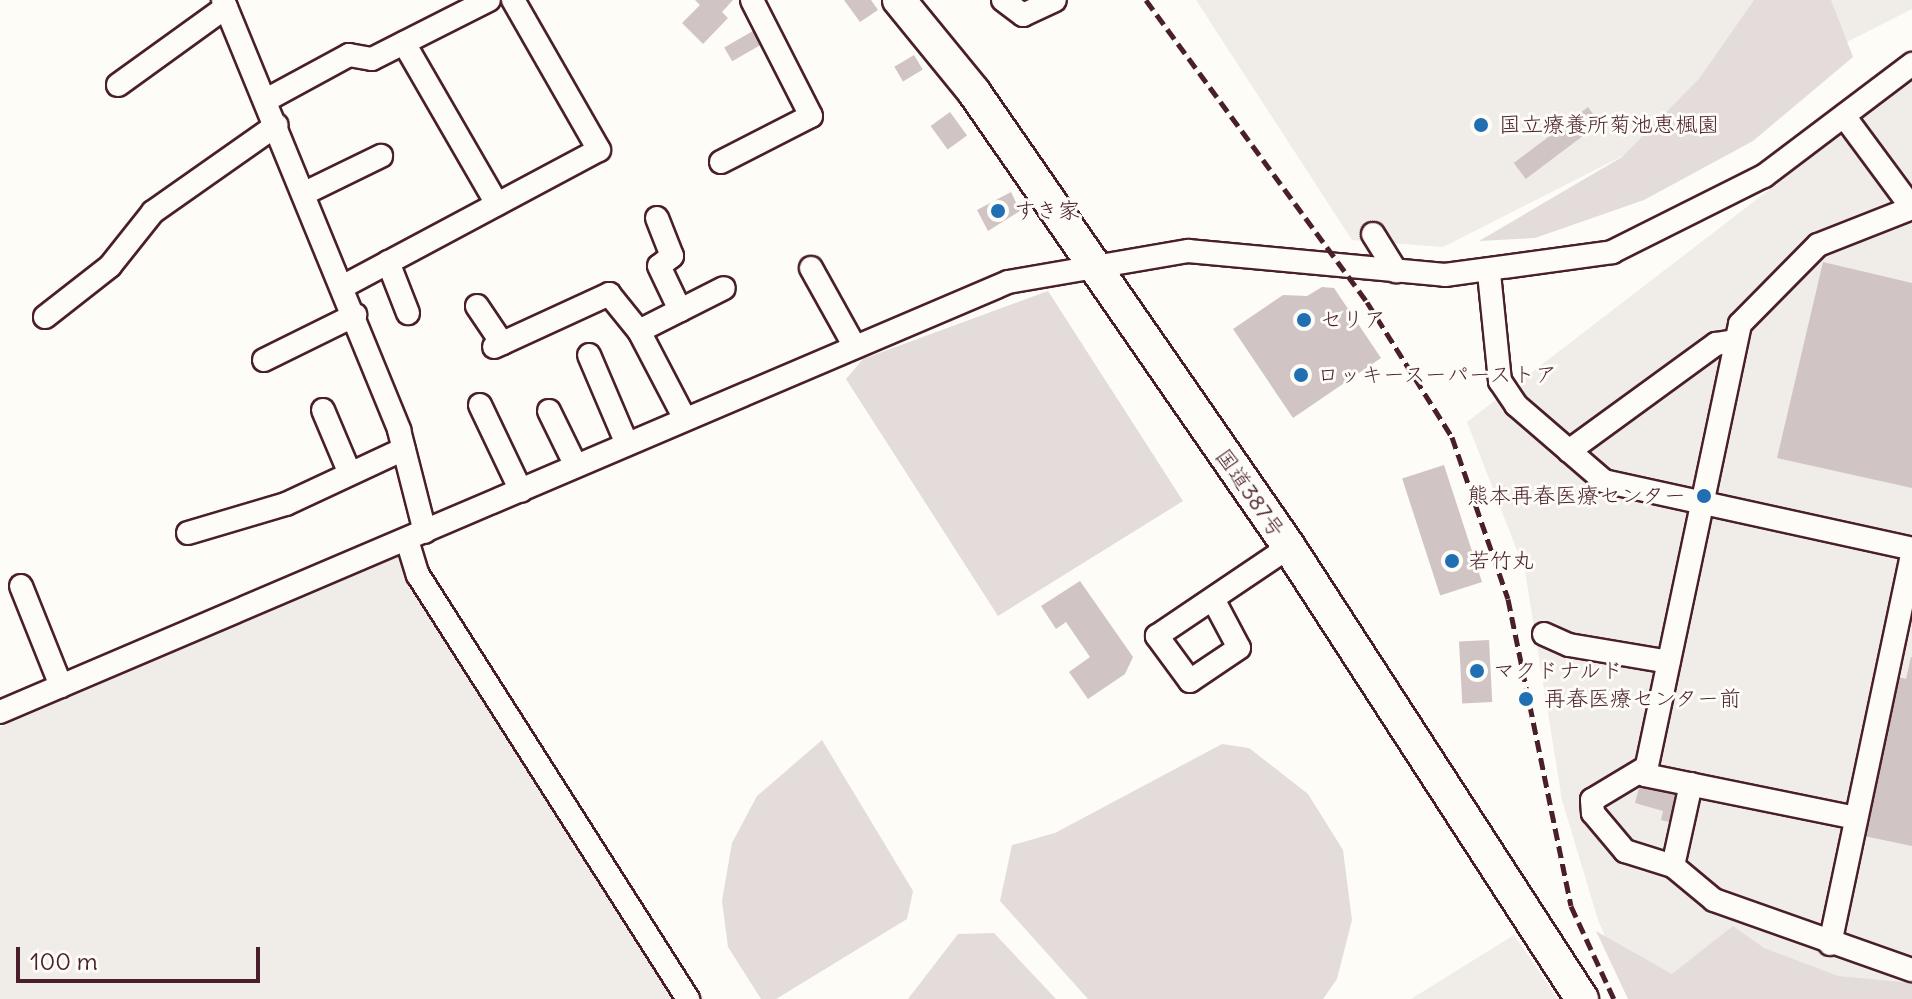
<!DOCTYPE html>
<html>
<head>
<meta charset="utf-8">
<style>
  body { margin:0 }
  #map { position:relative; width:1912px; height:999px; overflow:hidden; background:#fdfcf7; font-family:Delius,"Klee One",sans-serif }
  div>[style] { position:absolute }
  .built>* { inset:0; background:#f0ece8 }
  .green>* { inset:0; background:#e3dcda }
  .building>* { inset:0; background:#d0c5c4; transform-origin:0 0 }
  .roads { filter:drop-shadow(2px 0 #4a1f2b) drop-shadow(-2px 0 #4a1f2b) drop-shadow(0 2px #4a1f2b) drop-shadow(0 -2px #4a1f2b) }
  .minor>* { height:22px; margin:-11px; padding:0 11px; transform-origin:11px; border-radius:11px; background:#fdfcf7 }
  .highway>* { height:32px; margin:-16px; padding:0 16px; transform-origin:16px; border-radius:16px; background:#fdfcf7 }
  .rail>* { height:5px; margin-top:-2.5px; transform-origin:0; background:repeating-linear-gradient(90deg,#4a1f2b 0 12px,transparent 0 18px) }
  .dots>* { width:22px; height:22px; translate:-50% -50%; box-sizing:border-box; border:4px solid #fdfcf7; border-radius:50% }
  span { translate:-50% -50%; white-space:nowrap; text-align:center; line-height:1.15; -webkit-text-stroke:6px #fdfcf7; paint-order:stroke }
  .poi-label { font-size:22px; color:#4a1f2b }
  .left { translate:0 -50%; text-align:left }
  .right { translate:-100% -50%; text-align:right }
  .street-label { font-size:22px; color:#4a1f2b }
  .scale { position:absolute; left:16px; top:947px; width:244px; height:36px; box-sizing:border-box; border:4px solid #4a1f2b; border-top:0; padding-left:10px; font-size:24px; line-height:28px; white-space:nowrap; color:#4a1f2b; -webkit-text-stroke:6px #fdfcf7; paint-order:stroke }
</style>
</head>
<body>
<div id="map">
  <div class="built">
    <i style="clip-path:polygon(1196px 0,1912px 0,1912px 9px,1443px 247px,1352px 240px)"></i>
    <i style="clip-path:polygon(1912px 80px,1912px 999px,1632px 999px,1598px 920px,1562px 800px,1525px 571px,1467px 422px)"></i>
    <i style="clip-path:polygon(421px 546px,431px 578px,704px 999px,0 999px,0 727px)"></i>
    <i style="clip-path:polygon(1514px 935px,1558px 999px,1411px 999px)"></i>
  </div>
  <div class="green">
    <i style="clip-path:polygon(1754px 0,1831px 0,1853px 57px,1753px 141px,1644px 200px,1535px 238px,1479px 241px,1622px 157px,1699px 79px)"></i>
    <i style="clip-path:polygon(1048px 291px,1183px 501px,998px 616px,846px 379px,863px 359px)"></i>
    <i style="clip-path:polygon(822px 740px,913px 891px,907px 919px,776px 999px,761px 999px,728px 947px,722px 901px,732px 843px,757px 796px)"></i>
    <i style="clip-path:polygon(1222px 744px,1249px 748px,1308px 794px,1343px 850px,1352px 920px,1337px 979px,1323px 999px,1088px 999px,1000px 901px,1012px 845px,1055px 833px)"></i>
    <i style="clip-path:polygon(1733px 926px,1764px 948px,1838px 976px,1912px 983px,1912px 999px,1628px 999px,1596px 931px,1672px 974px)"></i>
    <i style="clip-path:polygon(994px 933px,1056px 999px,908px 999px,958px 934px)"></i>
  </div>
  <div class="building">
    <i style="clip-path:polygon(695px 0,733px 0,722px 12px,728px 18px,703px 44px,682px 23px,700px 5px)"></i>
    <i style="clip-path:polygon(844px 0,871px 0,878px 10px,860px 22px)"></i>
    <i style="left:758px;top:28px;width:16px;height:39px;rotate:60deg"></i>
    <i style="left:914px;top:55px;width:17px;height:23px;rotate:59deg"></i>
    <i style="left:1588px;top:107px;width:20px;height:93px;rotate:53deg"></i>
    <i style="left:950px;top:112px;width:29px;height:24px;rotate:54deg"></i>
    <i style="clip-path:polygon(1011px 192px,1020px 211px,988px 231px,977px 210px)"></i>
    <i style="clip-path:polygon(1823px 262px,1912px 283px,1912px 488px,1777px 458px)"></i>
    <i style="clip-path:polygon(1322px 287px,1334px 288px,1381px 358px,1293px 418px,1233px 329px,1283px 295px,1307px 296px)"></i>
    <i style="left:1444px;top:465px;width:123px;height:44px;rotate:72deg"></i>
    <i style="clip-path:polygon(1080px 581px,1133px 657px,1125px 674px,1088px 699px,1069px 672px,1090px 657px,1066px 622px,1056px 629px,1041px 606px)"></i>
    <i style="left:1489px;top:640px;width:62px;height:30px;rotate:87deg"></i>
    <i style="clip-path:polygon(1911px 657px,1912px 657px,1912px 846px,1864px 836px,1898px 677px,1906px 679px)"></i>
    <i style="clip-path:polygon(1641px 780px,1678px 790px,1669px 822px,1661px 820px,1663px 811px,1635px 803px)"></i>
  </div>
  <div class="roads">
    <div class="minor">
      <i style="left:223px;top:0;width:465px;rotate:67.7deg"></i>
      <i style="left:399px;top:430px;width:105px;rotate:75.7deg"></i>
      <i style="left:1003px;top:0;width:25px;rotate:37deg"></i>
      <i style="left:1023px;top:15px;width:35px;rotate:-25deg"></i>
      <i style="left:404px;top:43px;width:186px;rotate:60deg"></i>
      <i style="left:118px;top:85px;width:133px;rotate:-35.8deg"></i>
      <i style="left:268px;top:99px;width:92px;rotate:-28.5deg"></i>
      <i style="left:349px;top:55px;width:23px;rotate:10deg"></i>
      <i style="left:372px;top:59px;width:131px;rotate:-26.8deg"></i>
      <i style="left:1844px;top:116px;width:114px;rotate:53.5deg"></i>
      <i style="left:721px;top:162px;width:101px;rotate:-27.1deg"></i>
      <i style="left:811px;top:116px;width:130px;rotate:-117deg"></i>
      <i style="left:303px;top:194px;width:87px;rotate:-26deg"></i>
      <i style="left:657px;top:218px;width:41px;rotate:68.5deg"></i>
      <i style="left:672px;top:256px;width:16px;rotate:142deg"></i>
      <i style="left:659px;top:266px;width:49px;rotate:64.5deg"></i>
      <i style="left:1373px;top:234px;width:44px;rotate:58.1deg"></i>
      <i style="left:388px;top:262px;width:55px;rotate:68.6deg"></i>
      <i style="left:811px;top:268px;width:90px;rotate:60.9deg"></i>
      <i style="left:1489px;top:273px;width:109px;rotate:84.2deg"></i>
      <i style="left:1500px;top:381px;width:29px;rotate:56deg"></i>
      <i style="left:1516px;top:405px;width:116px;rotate:40.8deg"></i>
      <i style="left:1604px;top:481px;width:315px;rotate:12.4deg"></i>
      <i style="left:344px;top:286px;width:289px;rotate:-28.1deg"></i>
      <i style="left:599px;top:150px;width:173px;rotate:-119.8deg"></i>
      <i style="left:477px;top:306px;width:45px;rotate:56deg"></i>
      <i style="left:45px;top:317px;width:83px;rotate:-38.1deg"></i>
      <i style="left:110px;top:266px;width:69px;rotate:-51.5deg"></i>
      <i style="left:153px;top:212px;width:151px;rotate:-35.1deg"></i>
      <i style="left:639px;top:331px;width:95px;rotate:-26.8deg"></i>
      <i style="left:494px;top:347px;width:127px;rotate:-24.7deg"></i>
      <i style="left:609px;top:294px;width:48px;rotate:51deg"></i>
      <i style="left:639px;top:331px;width:99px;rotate:62.4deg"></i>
      <i style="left:589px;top:355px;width:97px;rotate:66.9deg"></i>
      <i style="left:264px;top:360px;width:102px;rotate:-26.3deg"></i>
      <i style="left:480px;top:405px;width:95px;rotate:64.5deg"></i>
      <i style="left:323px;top:410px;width:69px;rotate:67.1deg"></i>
      <i style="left:549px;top:411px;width:61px;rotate:63.9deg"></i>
      <i style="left:1569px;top:451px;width:182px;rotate:-36.1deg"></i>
      <i style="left:1716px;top:344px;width:20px;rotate:-9deg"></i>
      <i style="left:188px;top:533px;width:102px;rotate:-16.5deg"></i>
      <i style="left:286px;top:504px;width:130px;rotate:-25deg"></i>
      <i style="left:407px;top:540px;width:37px;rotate:73deg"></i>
      <i style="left:418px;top:575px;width:503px;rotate:57.51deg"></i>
      <i style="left:21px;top:586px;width:108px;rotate:68.2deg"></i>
      <i style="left:1213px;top:599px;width:55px;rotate:62deg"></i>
      <i style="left:1239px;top:648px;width:59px;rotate:146deg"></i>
      <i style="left:1190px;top:681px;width:56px;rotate:-126.3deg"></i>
      <i style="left:1157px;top:636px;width:159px;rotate:-34deg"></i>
      <i style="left:1544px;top:634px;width:27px;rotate:24deg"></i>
      <i style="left:1569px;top:645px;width:101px;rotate:9.6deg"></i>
      <i style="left:0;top:712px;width:1096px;rotate:-23.1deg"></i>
      <i style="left:1008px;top:282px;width:183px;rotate:-9.8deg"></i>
      <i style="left:1188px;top:251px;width:258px;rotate:5.3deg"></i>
      <i style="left:1445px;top:275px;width:169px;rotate:-7.8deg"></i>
      <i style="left:1612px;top:252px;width:170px;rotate:-26.6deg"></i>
      <i style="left:1764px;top:176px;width:186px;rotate:-37.1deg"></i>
      <i style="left:1647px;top:767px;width:64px;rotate:149deg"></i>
      <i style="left:1592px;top:800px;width:13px;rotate:86deg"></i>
      <i style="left:1593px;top:813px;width:50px;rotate:49.9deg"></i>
      <i style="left:1625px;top:851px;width:50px;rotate:17.4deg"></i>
      <i style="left:1673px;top:866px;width:53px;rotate:39.7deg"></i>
      <i style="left:1714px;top:900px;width:210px;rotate:19.5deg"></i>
      <i style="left:1856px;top:818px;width:215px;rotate:-168.5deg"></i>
      <i style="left:1645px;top:775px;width:461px;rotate:-78.1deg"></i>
      <i style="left:1740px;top:324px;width:111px;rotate:-45.4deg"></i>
      <i style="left:1818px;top:245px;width:101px;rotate:-21.5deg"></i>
      <i style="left:1673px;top:866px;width:84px;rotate:-77.6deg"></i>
      <i style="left:1830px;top:944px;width:398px;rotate:-78.1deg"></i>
    </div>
    <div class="highway">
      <i style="left:899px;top:0;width:119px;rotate:50.8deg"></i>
      <i style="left:974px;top:92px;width:553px;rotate:55.3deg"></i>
      <i style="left:1289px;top:547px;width:539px;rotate:57.05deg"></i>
    </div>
  </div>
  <div class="rail">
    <i style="left:1146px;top:0;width:374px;rotate:53.8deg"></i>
    <i style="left:1367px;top:302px;width:160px;rotate:57.8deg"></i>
    <i style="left:1452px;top:437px;width:171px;rotate:70.9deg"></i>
    <i style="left:1508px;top:599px;width:313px;rotate:78.4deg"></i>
    <i style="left:1571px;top:906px;width:102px;rotate:65.2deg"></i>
  </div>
  <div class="dots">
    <i style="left:1481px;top:125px;background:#1f6fb2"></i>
    <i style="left:998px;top:211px;background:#1f6fb2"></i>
    <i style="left:1304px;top:320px;background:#1f6fb2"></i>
    <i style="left:1301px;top:375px;background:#1f6fb2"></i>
    <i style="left:1704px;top:496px;background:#1f6fb2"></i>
    <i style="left:1452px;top:561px;background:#1f6fb2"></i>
    <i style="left:1477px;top:671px;background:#1f6fb2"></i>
    <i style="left:1526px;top:699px;background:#1f6fb2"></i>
  </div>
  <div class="poi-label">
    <span class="left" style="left:1499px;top:125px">国立療養所菊池恵楓園</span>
    <span class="left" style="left:1014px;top:211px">すき家</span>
    <span class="left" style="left:1320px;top:320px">セリア</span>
    <span class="left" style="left:1317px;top:375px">ロッキースーパーストア</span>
    <span class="right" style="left:1686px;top:496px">熊本再春医療センター</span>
    <span class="left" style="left:1468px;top:561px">若竹丸</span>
    <span class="left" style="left:1493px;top:671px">マクドナルド</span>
    <span class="left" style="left:1544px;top:699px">再春医療センター前</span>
  </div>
  <div class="street-label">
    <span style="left:1250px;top:493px;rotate:55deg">国道387号</span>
  </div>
  <div class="scale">100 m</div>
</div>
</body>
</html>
